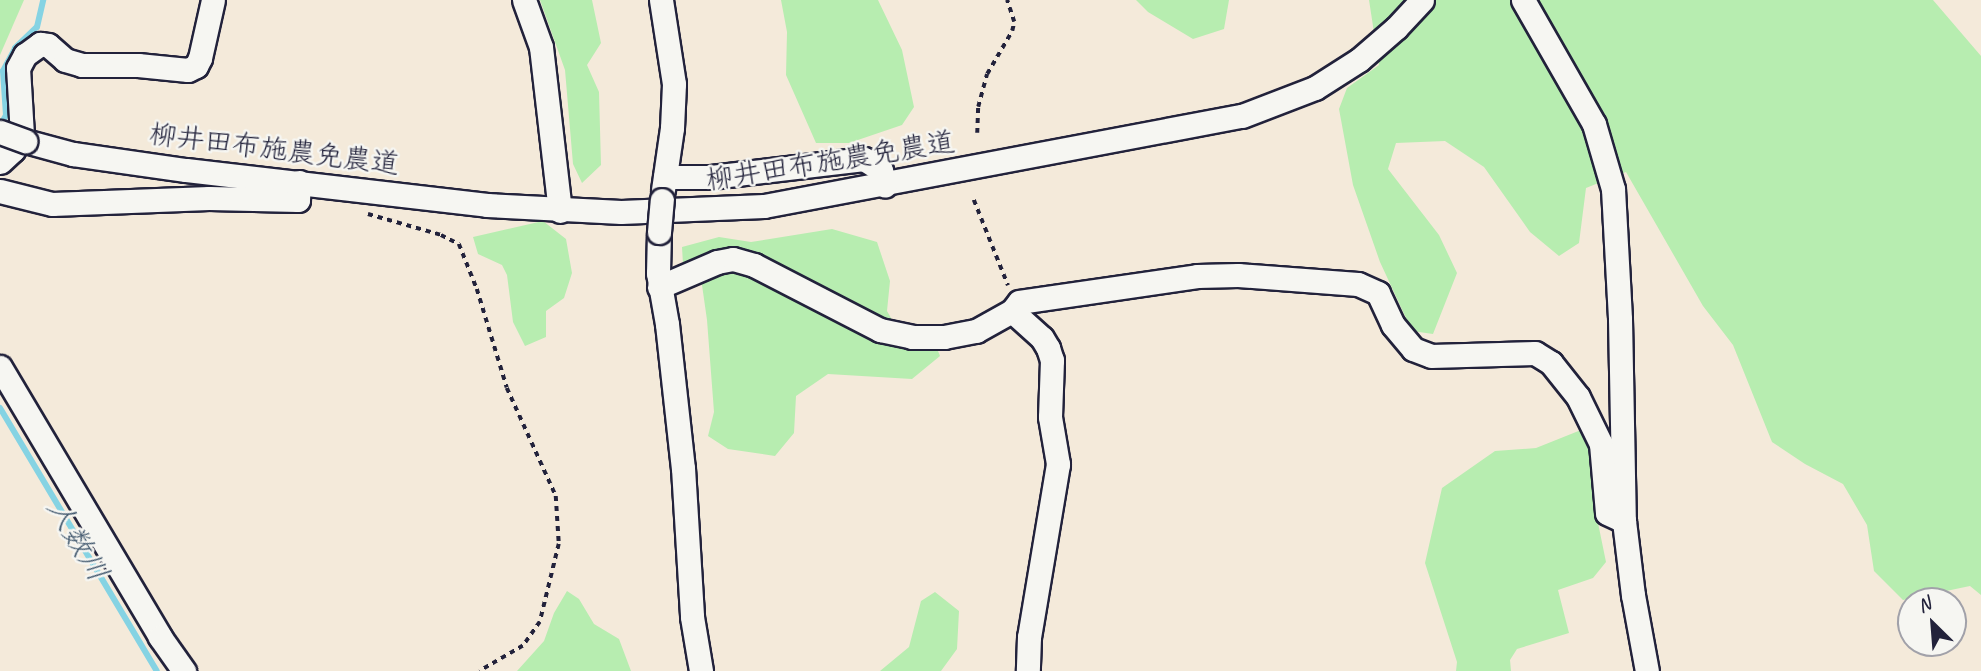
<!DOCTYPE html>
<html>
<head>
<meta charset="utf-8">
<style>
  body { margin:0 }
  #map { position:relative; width:1981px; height:671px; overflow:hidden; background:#f4eada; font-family:Caveat,"Klee One",sans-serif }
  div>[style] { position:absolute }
  .green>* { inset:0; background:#b7edb0 }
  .stream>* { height:6px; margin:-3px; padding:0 3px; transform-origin:3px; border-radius:3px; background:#85d3e3 }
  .path>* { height:3.5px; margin-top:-1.75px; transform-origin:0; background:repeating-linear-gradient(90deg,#22223b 0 5px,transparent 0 10px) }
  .roads { filter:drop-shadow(2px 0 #22223b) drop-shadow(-2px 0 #22223b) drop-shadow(0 2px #22223b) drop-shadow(0 -2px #22223b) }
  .minor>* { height:23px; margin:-11.5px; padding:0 11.5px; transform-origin:11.5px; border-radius:11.5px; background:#f6f6f2 }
  .bridges { filter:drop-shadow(2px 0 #22223b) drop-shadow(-2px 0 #22223b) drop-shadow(0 2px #22223b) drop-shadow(0 -2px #22223b) }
  .minor-bridge>* { height:23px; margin:-11.5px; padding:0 11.5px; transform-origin:11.5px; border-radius:11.5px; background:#f6f6f2 }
  span { translate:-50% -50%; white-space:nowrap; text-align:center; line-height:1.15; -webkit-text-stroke:5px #f6f6f2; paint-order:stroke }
  .street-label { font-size:28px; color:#22223b }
  .water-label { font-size:30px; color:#40576d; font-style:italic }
  .north { position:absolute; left:1897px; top:587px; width:70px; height:70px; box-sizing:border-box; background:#f6f6f2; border:2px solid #a1a1a9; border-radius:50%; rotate:335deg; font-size:19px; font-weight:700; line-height:28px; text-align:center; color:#22223b }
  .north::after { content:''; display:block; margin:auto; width:24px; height:32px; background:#22223b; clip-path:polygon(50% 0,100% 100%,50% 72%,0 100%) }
</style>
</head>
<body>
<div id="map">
  <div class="green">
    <i style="clip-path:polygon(0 0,24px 0,0 55px)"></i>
    <i style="clip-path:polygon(540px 0,592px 0,601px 43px,587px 65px,599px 92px,601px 165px,582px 183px,573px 164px,565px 70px)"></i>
    <i style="clip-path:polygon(781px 0,878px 0,902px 50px,914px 107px,902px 125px,849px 143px,816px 143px,786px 75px,787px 32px)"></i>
    <i style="clip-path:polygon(1136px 0,1229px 0,1224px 29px,1193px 39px,1148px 12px)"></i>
    <i style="clip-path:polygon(1369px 0,1933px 0,1981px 56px,1981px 595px,1970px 586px,1903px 600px,1874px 571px,1867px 525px,1843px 484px,1805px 464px,1772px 442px,1733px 345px,1703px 306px,1626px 172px,1586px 188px,1579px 243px,1559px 256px,1530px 232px,1484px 167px,1445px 141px,1396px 143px,1388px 169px,1439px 235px,1457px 273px,1433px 334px,1412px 331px,1380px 262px,1353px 185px,1339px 109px,1347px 88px,1379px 65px)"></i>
    <i style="clip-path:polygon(543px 221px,566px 239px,572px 273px,564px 298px,546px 311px,546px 337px,525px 346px,513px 322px,507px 275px,502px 265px,478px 254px,473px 237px)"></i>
    <i style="clip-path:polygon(832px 229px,877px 242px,890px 281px,887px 311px,903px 339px,936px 346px,940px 356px,912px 379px,828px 374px,796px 396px,794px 433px,775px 456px,728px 449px,708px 436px,714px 412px,707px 320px,702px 285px,683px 264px,682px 247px,719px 237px,751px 242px)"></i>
    <i style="clip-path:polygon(1581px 430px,1590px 446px,1597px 518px,1606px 562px,1593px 578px,1558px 590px,1569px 633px,1517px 649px,1510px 660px,1511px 671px,1456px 671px,1457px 662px,1425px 563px,1442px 488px,1495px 451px,1536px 448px)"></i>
    <i style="clip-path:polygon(567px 591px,579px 599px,594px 624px,619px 639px,631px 671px,517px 671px,544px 641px,554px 613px)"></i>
    <i style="clip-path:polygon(935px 592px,959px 611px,957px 649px,941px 671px,880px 671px,909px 647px,921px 601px)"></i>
  </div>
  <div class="stream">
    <i style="left:0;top:126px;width:13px;rotate:-61deg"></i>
    <i style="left:6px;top:115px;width:44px;rotate:-93.9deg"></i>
    <i style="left:3px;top:71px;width:26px;rotate:-62deg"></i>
    <i style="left:15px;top:48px;width:30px;rotate:-44deg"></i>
    <i style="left:37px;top:27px;width:28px;rotate:-77deg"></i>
    <i style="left:0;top:408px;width:306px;rotate:59.2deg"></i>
  </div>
  <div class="path">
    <i style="left:977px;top:133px;width:26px;rotate:-88deg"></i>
    <i style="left:978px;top:107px;width:34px;rotate:-75deg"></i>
    <i style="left:987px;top:74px;width:50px;rotate:-59.8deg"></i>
    <i style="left:1012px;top:31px;width:9px;rotate:-77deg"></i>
    <i style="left:1014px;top:22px;width:23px;rotate:-108deg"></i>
    <i style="left:974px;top:200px;width:92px;rotate:68.2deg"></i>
    <i style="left:368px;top:214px;width:76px;rotate:16deg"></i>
    <i style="left:441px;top:235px;width:20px;rotate:27deg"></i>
    <i style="left:459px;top:244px;width:48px;rotate:68.2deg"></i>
    <i style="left:477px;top:289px;width:103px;rotate:73.1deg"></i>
    <i style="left:507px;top:388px;width:119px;rotate:65.6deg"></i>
    <i style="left:556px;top:496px;width:48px;rotate:86.4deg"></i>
    <i style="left:559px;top:544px;width:80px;rotate:103.7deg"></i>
    <i style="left:540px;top:622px;width:29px;rotate:125deg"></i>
    <i style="left:523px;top:646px;width:50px;rotate:149.8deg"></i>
  </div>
  <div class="roads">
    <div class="minor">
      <i style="left:524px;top:0;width:50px;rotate:70.1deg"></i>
      <i style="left:541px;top:47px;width:165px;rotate:83.4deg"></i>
      <i style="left:661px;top:0;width:85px;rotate:81.2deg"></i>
      <i style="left:674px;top:84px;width:44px;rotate:92.6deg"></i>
      <i style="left:672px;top:128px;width:63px;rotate:98.3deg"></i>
      <i style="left:1523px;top:0;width:143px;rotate:60.2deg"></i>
      <i style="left:1594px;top:124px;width:68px;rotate:73.7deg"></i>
      <i style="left:1613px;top:189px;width:130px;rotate:86.9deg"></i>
      <i style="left:1620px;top:319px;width:202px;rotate:88.9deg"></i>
      <i style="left:1624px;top:521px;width:75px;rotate:83.1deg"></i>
      <i style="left:1633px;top:595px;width:77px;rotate:79.6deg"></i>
      <i style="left:25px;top:141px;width:50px;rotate:15.2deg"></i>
      <i style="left:73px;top:154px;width:114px;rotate:8.1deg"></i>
      <i style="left:186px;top:170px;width:303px;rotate:6.6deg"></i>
      <i style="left:487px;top:205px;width:134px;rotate:3deg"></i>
      <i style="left:621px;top:212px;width:143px;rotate:-2.4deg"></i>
      <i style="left:764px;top:206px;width:486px;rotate:-10.7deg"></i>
      <i style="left:1242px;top:116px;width:78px;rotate:-21deg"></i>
      <i style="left:1315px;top:88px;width:52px;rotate:-32.5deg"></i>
      <i style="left:1359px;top:60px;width:49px;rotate:-40.9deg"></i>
      <i style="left:1396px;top:28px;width:38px;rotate:-47deg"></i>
      <i style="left:0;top:162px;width:18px;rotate:-43deg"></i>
      <i style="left:13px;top:150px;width:17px;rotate:-59deg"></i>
      <i style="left:22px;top:135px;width:67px;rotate:-93.4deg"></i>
      <i style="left:18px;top:68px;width:15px;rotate:-62deg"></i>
      <i style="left:25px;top:55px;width:19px;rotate:-36deg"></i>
      <i style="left:40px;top:44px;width:8px;rotate:7deg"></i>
      <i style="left:48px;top:45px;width:23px;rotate:41deg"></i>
      <i style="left:65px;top:60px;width:18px;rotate:16deg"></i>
      <i style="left:82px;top:65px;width:56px"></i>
      <i style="left:138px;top:65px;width:50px;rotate:5.7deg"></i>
      <i style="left:188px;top:70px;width:9px;rotate:-27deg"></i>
      <i style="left:196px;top:66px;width:9px;rotate:-63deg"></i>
      <i style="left:200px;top:58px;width:59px;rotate:-77.4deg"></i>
      <i style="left:665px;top:177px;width:46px"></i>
      <i style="left:711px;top:177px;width:154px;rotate:-6.7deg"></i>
      <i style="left:864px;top:159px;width:20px;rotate:33deg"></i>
      <i style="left:881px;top:170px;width:16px;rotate:76deg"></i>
      <i style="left:0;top:191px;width:54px;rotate:14deg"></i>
      <i style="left:52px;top:204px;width:157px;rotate:-2.2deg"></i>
      <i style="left:209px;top:198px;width:89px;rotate:1.3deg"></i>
      <i style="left:298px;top:200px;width:18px;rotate:-87deg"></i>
      <i style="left:659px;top:232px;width:41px;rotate:91.4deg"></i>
      <i style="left:658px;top:273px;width:52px;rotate:80deg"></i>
      <i style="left:667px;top:324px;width:145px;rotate:83.7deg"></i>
      <i style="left:683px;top:468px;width:149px;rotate:86.5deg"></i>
      <i style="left:692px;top:617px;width:55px;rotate:80.5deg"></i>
      <i style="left:659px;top:287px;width:63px;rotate:-23.3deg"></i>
      <i style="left:717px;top:262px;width:16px;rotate:-11deg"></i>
      <i style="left:733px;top:259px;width:22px;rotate:16deg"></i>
      <i style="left:754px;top:265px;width:142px;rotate:27.3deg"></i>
      <i style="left:880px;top:330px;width:33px;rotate:12deg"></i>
      <i style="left:912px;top:337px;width:32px"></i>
      <i style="left:944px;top:337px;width:33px;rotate:-11deg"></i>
      <i style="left:976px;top:331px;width:41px;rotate:-29.1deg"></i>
      <i style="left:1012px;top:311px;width:11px;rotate:-52deg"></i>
      <i style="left:1019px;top:302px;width:180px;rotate:-8.3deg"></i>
      <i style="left:1197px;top:276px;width:41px;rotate:-1.4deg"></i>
      <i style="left:1238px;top:275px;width:120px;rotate:4.3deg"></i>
      <i style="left:1358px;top:284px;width:22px;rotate:24deg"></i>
      <i style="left:1378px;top:293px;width:35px;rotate:65deg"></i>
      <i style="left:1393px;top:325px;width:31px;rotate:50deg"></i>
      <i style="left:1413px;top:349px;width:19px;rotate:21deg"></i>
      <i style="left:1431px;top:356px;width:104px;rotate:-1.7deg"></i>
      <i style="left:1535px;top:353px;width:19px;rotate:32deg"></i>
      <i style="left:1551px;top:363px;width:43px;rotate:51.5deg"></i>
      <i style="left:1578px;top:397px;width:52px;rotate:63.9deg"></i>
      <i style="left:1601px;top:444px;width:69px;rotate:85deg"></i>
      <i style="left:1607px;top:513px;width:19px;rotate:25deg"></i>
      <i style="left:1012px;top:311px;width:40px;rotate:42deg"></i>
      <i style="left:1042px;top:338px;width:12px;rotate:59deg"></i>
      <i style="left:1048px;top:348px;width:13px;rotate:72deg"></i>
      <i style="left:1052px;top:360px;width:57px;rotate:92deg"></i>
      <i style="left:1050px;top:417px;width:48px;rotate:80.3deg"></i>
      <i style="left:1058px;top:464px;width:175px;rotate:99.5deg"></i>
      <i style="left:1029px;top:637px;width:34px;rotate:92deg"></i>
      <i style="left:0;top:367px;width:314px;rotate:59.3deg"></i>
      <i style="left:160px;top:637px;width:42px;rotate:54.8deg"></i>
    </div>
  </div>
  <div class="bridges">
    <div class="minor-bridge">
      <i style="left:0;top:132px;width:27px;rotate:20deg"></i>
      <i style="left:659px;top:232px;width:32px;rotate:-85deg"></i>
    </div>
  </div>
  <div class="street-label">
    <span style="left:274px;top:149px;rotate:7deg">柳井田布施農免農道</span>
    <span style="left:830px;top:161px;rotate:-9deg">柳井田布施農免農道</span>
  </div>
  <div class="water-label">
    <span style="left:78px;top:540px;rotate:59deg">人数川</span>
  </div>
  <div class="north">N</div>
</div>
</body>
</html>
